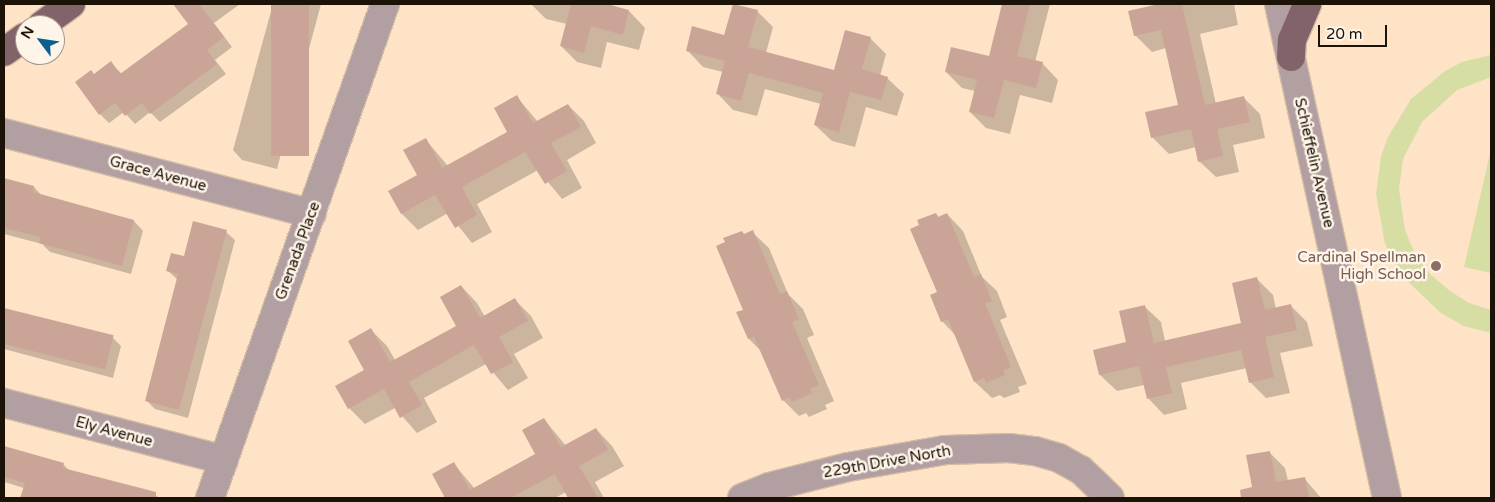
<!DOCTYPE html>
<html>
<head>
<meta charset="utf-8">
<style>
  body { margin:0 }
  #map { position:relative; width:1495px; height:502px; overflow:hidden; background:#fee3c7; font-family:"Varela Round",sans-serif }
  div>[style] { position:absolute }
  .green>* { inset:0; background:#d6dea4 }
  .shadow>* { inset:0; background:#0003 }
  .building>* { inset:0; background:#caa597; transform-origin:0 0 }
  .roads { filter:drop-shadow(1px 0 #d5bda5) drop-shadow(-1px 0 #d5bda5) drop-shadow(0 1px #d5bda5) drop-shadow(0 -1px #d5bda5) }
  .minor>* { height:28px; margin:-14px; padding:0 14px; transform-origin:14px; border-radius:14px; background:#b19fa2 }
  .major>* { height:28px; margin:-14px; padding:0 14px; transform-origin:14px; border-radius:14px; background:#826369 }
  .dots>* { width:14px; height:14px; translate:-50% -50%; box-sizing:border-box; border:2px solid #fff4e8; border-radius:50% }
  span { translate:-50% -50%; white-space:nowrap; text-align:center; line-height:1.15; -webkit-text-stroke:5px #fff4e8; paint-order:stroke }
  .street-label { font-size:15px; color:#1b1208 }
  .education-label { font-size:15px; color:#785e54 }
  .right { translate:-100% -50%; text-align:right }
  .frame { position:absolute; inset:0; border:5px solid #1b1208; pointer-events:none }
  .north { position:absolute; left:15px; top:15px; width:50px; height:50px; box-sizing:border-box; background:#fff4e8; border:1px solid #a49a8e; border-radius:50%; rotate:301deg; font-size:14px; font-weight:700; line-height:20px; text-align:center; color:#1b1208 }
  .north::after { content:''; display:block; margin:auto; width:18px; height:22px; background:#095f90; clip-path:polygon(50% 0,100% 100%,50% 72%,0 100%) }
  .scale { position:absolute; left:1318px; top:25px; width:69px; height:22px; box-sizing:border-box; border:2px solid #1b1208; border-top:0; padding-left:6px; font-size:15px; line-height:18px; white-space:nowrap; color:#1b1208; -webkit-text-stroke:4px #fff4e8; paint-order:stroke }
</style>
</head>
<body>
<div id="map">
  <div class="green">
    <i style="clip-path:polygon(1491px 55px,1491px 77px,1457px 90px,1422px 122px,1403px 159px,1399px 189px,1405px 230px,1415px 254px,1430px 274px,1450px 291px,1469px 303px,1491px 310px,1491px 333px,1464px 326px,1441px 313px,1403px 277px,1385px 244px,1376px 194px,1381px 156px,1388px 137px,1411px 99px,1445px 71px,1462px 62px)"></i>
    <i style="clip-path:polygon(1491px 149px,1491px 273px,1464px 267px)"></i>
  </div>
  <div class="shadow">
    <i style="clip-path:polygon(185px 4px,240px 4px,214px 23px,232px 47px,215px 60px,226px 74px,160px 122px,150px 112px,135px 124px,124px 112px,109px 123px,100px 114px,95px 75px,111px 63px,122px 74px,189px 24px,178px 9px)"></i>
    <i style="clip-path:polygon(273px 4px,321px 4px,277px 169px,242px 160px,233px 150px)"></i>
    <i style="clip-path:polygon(531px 4px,609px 4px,629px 11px,645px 28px,639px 50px,607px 42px,601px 68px,577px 62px,561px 46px,567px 24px,546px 19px)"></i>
    <i style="clip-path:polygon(1004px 4px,1050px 4px,1035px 62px,1042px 63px,1058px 80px,1052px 103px,1020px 95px,1010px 134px,986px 128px,970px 112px,975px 91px,962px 88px,946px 72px,990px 58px)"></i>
    <i style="clip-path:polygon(1164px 4px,1234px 4px,1238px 25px,1200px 34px,1216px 104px,1244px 98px,1260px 114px,1265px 138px,1233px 145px,1239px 172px,1216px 177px,1199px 161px,1196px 147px,1169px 154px,1152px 137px,1179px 106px,1166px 48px,1152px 52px,1135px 35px,1130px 12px)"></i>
    <i style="clip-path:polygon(757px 11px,773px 27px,766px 53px,835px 72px,870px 38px,886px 54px,880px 76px,887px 78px,904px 94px,897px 116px,866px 107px,855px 147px,832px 141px,815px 125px,821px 104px,765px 89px,757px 116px,733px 110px,717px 93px,723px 72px,703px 67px,687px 50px,725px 36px)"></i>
    <i style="clip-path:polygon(517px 97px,538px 122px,568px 105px,584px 121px,596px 143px,567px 160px,582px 188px,562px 199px,538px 170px,477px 204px,492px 232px,472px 243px,448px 213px,418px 230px,402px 214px,390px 191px,418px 176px,425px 139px,448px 166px,509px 132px)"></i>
    <i style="clip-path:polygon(4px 179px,34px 187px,42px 196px,134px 221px,143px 231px,131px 274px,50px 252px,42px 244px,4px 234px)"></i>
    <i style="clip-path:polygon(936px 214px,939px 218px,947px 214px,963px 231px,982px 277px,997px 291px,1007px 317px,1000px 320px,1027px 384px,1018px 387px,1020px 392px,1004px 398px,1000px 395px,992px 398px,975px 382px,956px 336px,942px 321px)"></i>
    <i style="clip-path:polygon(226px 232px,235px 240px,188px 418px,155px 409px,146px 400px,178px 280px,167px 270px)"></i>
    <i style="clip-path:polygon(752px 232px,769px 248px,788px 294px,803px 309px,814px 335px,807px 338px,834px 401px,825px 405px,827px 409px,809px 417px,806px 413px,799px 416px,783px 400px,762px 352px,749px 339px,744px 310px,745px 235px)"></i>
    <i style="clip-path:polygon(1257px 279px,1273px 295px,1276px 309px,1291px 306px,1307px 322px,1313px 346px,1280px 353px,1290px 393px,1266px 398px,1250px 382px,1247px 368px,1181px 383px,1187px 409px,1164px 415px,1148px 398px,1144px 385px,1117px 391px,1100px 375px,1095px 351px,1128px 343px,1144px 306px,1161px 322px,1165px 341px,1242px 324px)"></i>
    <i style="clip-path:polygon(461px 286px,477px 303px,485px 317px,515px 300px,531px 316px,543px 338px,514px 354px,528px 378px,508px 390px,486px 364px,424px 398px,437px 422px,417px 433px,395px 408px,365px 424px,349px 408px,366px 371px,371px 330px,387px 346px,395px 360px,457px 326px)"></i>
    <i style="clip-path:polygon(4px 309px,112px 337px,121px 346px,113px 378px,4px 349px)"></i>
    <i style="clip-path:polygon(544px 419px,566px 446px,596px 429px,612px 446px,624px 466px,595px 482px,604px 498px,570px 498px,566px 492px,555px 498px,447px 498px,434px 475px,454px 464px,475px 489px,537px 455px)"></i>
    <i style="clip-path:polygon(4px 448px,63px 464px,70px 471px,153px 493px,159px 498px,21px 498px,24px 488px,4px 482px)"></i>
    <i style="clip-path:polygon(1269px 452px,1285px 468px,1288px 481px,1304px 478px,1321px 498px,1245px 498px,1255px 496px)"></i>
  </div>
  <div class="building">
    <i style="clip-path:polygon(173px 4px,199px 4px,224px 37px,207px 50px,217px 64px,150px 114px,142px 103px,125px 116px,115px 103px,99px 115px,75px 82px,91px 70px,94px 74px,111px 61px,120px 74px,188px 24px)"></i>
    <i style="left:271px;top:4px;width:38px;height:152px"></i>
    <i style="clip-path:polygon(571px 4px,605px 4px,629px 10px,623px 35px,591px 26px,584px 53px,560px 46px)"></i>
    <i style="clip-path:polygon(733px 4px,758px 10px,748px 47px,834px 70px,845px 30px,871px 37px,862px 69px,888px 77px,881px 100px,850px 92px,839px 132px,814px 125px,823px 93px,749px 73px,741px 101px,716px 94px,725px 61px,686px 51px,692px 26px,724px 35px)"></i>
    <i style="clip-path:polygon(1002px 4px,1030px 4px,1017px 56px,1043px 62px,1036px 88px,1004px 80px,994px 118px,969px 112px,977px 80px,945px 72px,951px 47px,989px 56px)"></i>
    <i style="clip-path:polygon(1159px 4px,1182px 4px,1205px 105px,1244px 96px,1250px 122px,1217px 129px,1223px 156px,1198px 162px,1191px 129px,1151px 138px,1145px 112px,1178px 105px,1161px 30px,1134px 36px,1128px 11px)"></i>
    <i style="clip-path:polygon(517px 95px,533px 123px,568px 104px,581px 127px,551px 143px,567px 171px,545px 184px,525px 152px,462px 187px,477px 215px,455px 228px,435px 195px,401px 214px,388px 191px,417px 175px,403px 150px,426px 138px,442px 168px,507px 132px,494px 108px)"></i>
    <i style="clip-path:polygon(4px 178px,34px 186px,33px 192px,134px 220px,122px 266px,39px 243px,41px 237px,4px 228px)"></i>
    <i style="clip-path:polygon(936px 213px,938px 217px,947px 213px,974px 277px,981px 274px,992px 301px,985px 303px,1011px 367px,1003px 371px,1005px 375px,986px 383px,984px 378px,974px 382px,948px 319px,941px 322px,930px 295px,937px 292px,910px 229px,919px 225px,917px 220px)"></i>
    <i style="clip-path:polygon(193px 221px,227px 230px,179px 410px,145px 401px,178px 274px,166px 271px,171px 253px,184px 256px)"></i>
    <i style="clip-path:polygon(753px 230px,780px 294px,787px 291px,799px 319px,792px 322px,819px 385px,810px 389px,812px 393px,792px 402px,790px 397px,782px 401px,754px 337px,748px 339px,736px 312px,743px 310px,716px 246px,725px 242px,723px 238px,742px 231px,744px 234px)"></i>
    <i style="clip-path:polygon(1257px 277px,1265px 310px,1291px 304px,1297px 330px,1265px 337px,1274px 377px,1249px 383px,1241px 350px,1166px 367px,1172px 393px,1147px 399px,1139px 366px,1099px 375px,1093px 350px,1126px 342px,1119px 311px,1145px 305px,1154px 343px,1241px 323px,1232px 283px)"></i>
    <i style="clip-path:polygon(461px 285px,480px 318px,515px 298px,528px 321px,499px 337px,513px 362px,491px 374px,474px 345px,409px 382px,422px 405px,400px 418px,384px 389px,348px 409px,335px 386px,364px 370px,348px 341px,371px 328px,390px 362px,456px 326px,440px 297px)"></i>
    <i style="left:4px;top:308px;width:113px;height:35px;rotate:14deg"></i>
    <i style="clip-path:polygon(544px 418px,561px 447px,596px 428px,608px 450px,579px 466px,598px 498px,568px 498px,555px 474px,510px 498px,445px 498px,432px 474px,454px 462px,470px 490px,535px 454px,522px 430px)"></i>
    <i style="clip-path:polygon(4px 446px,64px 463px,63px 468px,156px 492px,156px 498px,20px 498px,25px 483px,4px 477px)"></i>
    <i style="clip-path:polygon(1270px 451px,1276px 482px,1305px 477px,1309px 498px,1241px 498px,1240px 490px,1252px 487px,1246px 455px)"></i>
  </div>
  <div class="roads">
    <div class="minor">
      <i style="left:1279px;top:4px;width:506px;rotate:77.67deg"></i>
      <i style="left:4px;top:133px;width:318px;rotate:14.7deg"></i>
      <i style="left:4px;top:403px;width:227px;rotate:14.5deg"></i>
      <i style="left:210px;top:498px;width:524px;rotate:-70.49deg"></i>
      <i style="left:742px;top:498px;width:29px;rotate:-22deg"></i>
      <i style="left:769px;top:487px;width:81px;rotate:-14.2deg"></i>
      <i style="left:848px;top:467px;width:98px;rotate:-9.9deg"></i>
      <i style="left:945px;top:450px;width:64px;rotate:-1.8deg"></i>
      <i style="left:1009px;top:448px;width:26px;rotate:7deg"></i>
      <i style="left:1035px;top:451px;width:25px;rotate:16deg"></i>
      <i style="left:1059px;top:458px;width:25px;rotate:29deg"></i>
      <i style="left:1081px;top:470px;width:40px;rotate:44deg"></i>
    </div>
    <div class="major">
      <i style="left:42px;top:25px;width:36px;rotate:-36deg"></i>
      <i style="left:4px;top:52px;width:26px;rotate:-36deg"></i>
      <i style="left:1291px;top:57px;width:17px;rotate:-87deg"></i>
      <i style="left:1292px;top:40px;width:39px;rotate:-67deg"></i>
    </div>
  </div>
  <div class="dots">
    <i style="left:1436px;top:266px;background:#8d6e63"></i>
  </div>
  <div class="street-label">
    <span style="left:1314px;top:163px;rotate:77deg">Schieffelin Avenue</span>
    <span style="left:158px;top:174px;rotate:15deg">Grace Avenue</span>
    <span style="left:298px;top:251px;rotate:-70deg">Grenada Place</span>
    <span style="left:114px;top:432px;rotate:15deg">Ely Avenue</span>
    <span style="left:887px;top:462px;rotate:-10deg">229th Drive North</span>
  </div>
  <div class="education-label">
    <span class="right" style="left:1426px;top:266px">Cardinal Spellman<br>High School</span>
  </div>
  <div class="frame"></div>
  <div class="north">N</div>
  <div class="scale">20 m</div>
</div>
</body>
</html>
